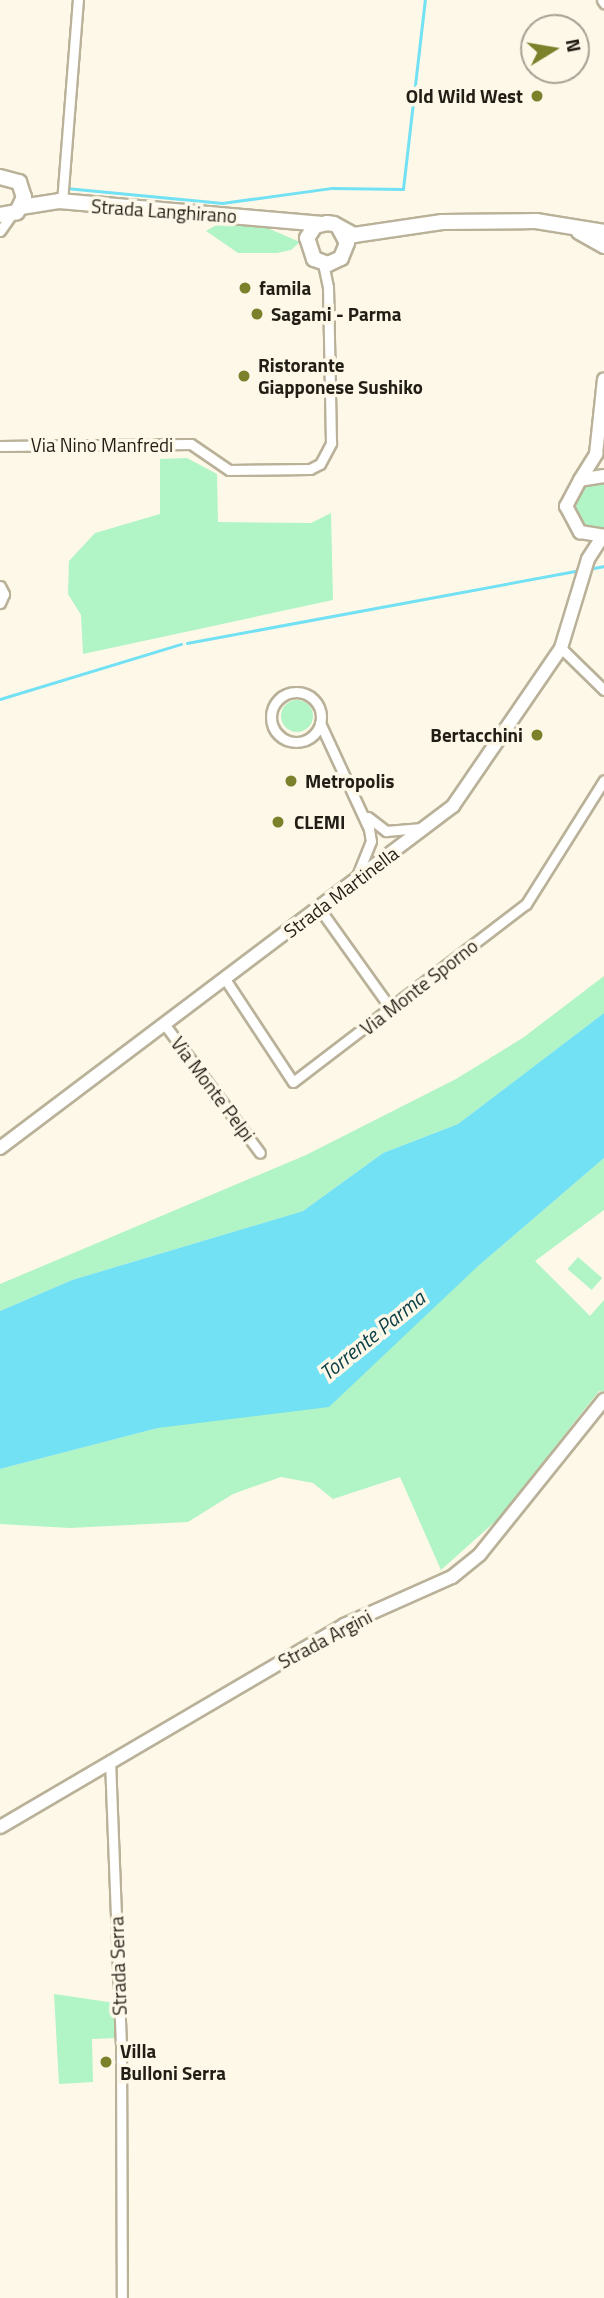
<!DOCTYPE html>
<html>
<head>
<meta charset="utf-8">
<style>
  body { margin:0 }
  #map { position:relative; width:604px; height:2298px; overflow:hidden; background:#fef8e9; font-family:"Titillium Web",sans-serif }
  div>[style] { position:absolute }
  .green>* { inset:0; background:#b1f4c5; transform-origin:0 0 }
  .round { border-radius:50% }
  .water>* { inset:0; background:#72e1f3 }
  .stream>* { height:2.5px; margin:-1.25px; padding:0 1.25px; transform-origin:1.25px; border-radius:1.25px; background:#72e1f3 }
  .roads { filter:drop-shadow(2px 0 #bab199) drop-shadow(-2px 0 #bab199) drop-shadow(0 2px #bab199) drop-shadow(0 -2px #bab199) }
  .street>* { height:9px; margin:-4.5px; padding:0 4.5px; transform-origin:4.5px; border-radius:4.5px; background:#fff }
  .street>.ring { margin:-4.5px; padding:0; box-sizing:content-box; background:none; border:9px solid #fff; border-radius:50% }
  .secondary>* { height:12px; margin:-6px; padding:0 6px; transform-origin:6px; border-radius:6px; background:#fff }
  .primary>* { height:14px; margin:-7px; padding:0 7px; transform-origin:7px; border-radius:7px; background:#fff }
  .dots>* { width:19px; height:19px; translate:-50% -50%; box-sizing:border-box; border:4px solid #fef8e9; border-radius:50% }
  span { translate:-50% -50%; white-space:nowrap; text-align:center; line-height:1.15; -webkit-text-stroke:7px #fef8e9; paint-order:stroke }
  .poi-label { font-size:19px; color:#221e15; font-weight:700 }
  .right { translate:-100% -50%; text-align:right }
  .left { translate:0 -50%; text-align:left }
  .street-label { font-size:19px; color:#221e15 }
  .water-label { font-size:21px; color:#0d4149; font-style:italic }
  .north { position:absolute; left:520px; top:14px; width:70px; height:70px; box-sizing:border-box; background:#fef8e9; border:2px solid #a6a194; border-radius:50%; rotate:79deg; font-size:19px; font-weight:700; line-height:28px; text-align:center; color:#221e15 }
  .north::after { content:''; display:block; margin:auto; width:24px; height:32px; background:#7b802a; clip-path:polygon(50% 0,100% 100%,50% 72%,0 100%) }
</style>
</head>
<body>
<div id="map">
  <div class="green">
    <i style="clip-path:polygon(218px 224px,265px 227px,300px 242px,291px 250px,277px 253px,238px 253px,206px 231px)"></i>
    <i style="clip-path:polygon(187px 458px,217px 474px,218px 522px,311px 523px,331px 513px,333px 600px,83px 654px,81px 615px,68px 594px,69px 561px,95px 533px,160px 514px,160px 459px)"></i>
    <i style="clip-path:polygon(592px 483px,604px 484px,604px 528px,598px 529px,583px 524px,574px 511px,580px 490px)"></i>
    <i class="round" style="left:281px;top:700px;width:32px;height:32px"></i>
    <i style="clip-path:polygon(604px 976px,604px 1013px,458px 1124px,383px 1153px,303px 1211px,72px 1280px,0 1311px,0 1284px,306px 1155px,456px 1079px,524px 1037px)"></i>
    <i style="clip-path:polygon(604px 1158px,604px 1210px,535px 1261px,590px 1316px,604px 1300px,604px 1392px,599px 1391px,498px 1519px,441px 1570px,400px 1477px,333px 1499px,313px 1483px,281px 1477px,233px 1494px,188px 1522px,70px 1528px,0 1524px,0 1469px,158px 1428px,477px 1267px)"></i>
    <i style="left:578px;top:1257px;width:32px;height:16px;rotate:41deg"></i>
    <i style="clip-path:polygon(54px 1994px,115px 2003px,117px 2038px,92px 2039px,93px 2082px,59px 2084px)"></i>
  </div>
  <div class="water">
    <i style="clip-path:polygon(604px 1013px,604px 1158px,477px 1267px,329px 1407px,158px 1428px,0 1469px,0 1311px,72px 1280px,303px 1211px,383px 1153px,458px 1124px)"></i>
  </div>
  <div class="stream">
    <i style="left:66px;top:188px;width:157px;rotate:5.5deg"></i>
    <i style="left:222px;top:203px;width:111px;rotate:-7.8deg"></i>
    <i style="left:332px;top:188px;width:71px;rotate:0.8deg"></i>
    <i style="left:403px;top:189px;width:190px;rotate:-83.4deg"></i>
    <i style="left:594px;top:568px;width:10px;rotate:-11deg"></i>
    <i style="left:187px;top:643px;width:400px;rotate:-10.5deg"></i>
    <i style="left:0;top:699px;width:189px;rotate:-16.9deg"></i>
  </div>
  <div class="roads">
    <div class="street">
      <i style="left:602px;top:0;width:4px;rotate:56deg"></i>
      <i style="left:62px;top:202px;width:203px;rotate:-85.5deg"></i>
      <i style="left:0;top:231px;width:19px;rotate:-55deg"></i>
      <i style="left:0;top:446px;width:191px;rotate:-0.6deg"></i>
      <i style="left:191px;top:444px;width:46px;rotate:34.4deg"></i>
      <i style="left:229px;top:470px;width:81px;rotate:-0.7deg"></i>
      <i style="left:310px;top:469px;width:11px;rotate:-27deg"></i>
      <i style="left:320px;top:464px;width:24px;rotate:-62deg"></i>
      <i style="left:331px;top:443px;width:156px;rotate:-91.1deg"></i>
      <i style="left:328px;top:287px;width:24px;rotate:-102deg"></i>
      <i style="left:0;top:586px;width:9px;rotate:63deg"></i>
      <i style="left:4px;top:594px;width:10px;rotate:114deg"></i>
      <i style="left:561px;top:648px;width:60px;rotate:44.3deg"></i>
      <i class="ring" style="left:271px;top:692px;width:41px;height:41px"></i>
      <i style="left:320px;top:723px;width:117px;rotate:65.2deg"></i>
      <i style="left:369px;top:829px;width:12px;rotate:81deg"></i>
      <i style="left:371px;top:841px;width:40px;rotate:112deg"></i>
      <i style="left:368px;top:817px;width:23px;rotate:38deg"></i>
      <i style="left:386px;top:831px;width:36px;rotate:-5deg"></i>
      <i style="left:319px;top:908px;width:124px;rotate:54.5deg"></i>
      <i style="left:225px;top:979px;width:123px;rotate:56.6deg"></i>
      <i style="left:293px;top:1082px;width:293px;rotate:-37.4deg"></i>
      <i style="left:526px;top:904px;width:146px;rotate:-57.8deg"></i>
      <i style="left:165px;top:1025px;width:159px;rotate:53.4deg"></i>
      <i style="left:110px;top:1760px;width:283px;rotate:87.8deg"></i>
      <i style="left:121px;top:2043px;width:255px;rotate:89.8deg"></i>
    </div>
    <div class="secondary">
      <i style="left:604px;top:476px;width:24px;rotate:171deg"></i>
      <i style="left:580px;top:480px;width:30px;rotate:118deg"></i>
      <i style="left:566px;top:506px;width:30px;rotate:62deg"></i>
      <i style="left:580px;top:532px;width:24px;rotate:9deg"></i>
      <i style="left:580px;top:480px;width:31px;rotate:-58deg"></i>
      <i style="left:596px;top:454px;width:75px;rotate:-83.9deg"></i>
      <i style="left:0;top:1148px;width:568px;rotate:-37.05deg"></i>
      <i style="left:453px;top:806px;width:191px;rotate:-55.6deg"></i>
      <i style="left:561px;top:648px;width:93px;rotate:-73.1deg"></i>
      <i style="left:588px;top:559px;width:27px;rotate:-57deg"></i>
      <i style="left:0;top:1827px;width:399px;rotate:-30.4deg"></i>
      <i style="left:344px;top:1625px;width:118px;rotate:-24deg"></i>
      <i style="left:452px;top:1577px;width:36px;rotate:-39deg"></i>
      <i style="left:480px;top:1554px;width:198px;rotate:-51.2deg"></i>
    </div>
    <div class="primary">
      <i style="left:0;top:177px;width:20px;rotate:15deg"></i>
      <i style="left:19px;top:182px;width:16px;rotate:72deg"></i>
      <i style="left:24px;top:197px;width:17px;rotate:115deg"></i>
      <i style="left:17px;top:212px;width:17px;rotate:170deg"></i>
      <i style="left:21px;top:207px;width:38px;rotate:-9deg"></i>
      <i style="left:59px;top:201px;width:262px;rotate:5deg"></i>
      <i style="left:339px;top:228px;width:17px;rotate:62deg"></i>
      <i style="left:347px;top:243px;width:16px;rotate:112deg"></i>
      <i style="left:341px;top:258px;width:14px;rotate:155deg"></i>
      <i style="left:328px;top:264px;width:15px;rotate:-160deg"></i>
      <i style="left:314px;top:259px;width:22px;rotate:-108deg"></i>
      <i style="left:307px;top:238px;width:14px;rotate:-56deg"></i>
      <i style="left:315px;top:226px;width:12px;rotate:-14deg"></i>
      <i style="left:327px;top:223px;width:7px;rotate:8deg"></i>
      <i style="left:334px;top:224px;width:23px;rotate:29deg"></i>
      <i style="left:354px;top:235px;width:89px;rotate:-8.4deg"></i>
      <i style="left:442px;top:222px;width:94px;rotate:-0.6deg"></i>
      <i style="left:536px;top:221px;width:69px;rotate:9.2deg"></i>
      <i style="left:579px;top:232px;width:29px;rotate:29deg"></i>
    </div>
  </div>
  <div class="dots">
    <i style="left:537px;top:96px;background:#7b802a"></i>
    <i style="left:245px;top:288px;background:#7b802a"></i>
    <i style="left:257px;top:314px;background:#7b802a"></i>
    <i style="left:244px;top:376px;background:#7b802a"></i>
    <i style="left:537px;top:735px;background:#7b802a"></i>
    <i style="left:291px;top:781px;background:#7b802a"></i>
    <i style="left:278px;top:822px;background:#7b802a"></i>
    <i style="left:106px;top:2062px;background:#7b802a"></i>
  </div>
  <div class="poi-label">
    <span class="right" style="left:523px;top:96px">Old Wild West</span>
    <span class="left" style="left:259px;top:288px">famila</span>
    <span class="left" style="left:271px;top:314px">Sagami - Parma</span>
    <span class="left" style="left:258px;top:376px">Ristorante<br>Giapponese Sushiko</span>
    <span class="right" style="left:523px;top:735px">Bertacchini</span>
    <span class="left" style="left:305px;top:781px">Metropolis</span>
    <span class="left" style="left:294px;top:822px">CLEMI</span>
    <span class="left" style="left:120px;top:2062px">Villa<br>Bulloni Serra</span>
  </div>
  <div class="street-label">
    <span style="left:164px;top:211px;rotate:4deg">Strada Langhirano</span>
    <span style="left:102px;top:445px">Via Nino Manfredi</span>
    <span style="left:341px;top:892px;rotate:-37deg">Strada Martinella</span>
    <span style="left:419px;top:987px;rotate:-38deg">Via Monte Sporno</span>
    <span style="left:213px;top:1089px;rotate:53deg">Via Monte Pelpi</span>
    <span style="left:325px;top:1639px;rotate:-28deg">Strada Argini</span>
    <span style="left:118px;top:1966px;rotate:-92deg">Strada Serra</span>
  </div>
  <div class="water-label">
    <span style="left:372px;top:1335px;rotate:-39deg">Torrente Parma</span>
  </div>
  <div class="north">N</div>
</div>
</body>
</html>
